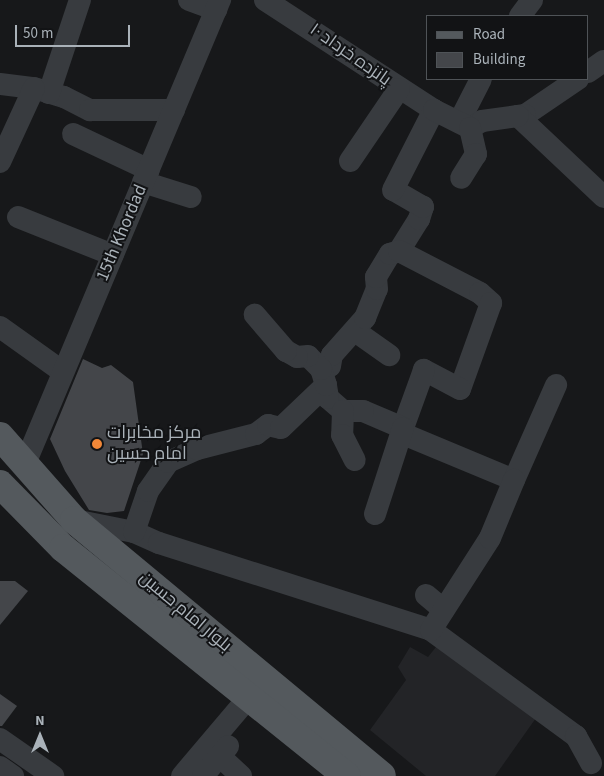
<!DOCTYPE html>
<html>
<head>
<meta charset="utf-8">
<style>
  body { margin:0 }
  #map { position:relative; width:604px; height:776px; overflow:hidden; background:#17181a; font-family:"Source Sans 3",Cairo,sans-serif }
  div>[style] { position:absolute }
  .built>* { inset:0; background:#232427 }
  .building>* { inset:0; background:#44464a }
  .minor>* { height:22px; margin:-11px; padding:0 11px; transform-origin:11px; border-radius:11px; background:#383b3f }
  .major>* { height:28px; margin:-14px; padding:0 14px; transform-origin:14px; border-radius:14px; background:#54595d }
  .dots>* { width:14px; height:14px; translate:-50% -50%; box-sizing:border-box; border:2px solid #121315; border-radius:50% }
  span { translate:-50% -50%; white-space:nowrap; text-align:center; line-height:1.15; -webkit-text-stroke:4px #121315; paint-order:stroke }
  .street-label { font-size:18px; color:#aab2b9 }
  .poi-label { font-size:18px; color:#aab2b9 }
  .left { translate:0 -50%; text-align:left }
  .legend { position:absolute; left:426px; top:15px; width:162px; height:65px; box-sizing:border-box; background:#121315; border:1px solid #4f5357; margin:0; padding:6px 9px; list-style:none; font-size:15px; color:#aab2b9 }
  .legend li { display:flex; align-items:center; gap:10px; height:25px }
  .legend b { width:25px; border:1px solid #4f5357 }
  .north { position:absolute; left:15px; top:711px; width:50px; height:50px; -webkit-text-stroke:4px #121315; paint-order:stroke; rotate:0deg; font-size:14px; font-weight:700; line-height:20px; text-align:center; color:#aab2b9 }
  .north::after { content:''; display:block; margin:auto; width:18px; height:22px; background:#aab2b9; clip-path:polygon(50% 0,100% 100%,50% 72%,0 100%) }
  .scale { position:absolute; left:15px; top:25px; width:115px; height:22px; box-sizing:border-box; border:2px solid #aab2b9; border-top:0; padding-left:6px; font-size:15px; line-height:18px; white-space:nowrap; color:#aab2b9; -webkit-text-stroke:4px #121315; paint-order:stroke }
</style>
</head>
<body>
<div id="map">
  <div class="built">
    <i style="clip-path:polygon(440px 642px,536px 718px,495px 776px,426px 776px,370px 730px,406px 680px,398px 667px,410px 647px,428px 657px)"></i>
  </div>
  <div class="building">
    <i style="clip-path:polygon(83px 359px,102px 368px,111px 365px,133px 382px,143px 454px,124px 511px,107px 513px,89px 510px,65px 471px,50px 439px)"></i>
    <i style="clip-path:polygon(0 581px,15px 581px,28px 591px,0 625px)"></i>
    <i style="clip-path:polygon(0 694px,17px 706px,2px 726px,0 726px)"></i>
  </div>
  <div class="minor">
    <i style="left:189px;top:0;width:29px;rotate:20deg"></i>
    <i style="left:265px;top:0;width:202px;rotate:33.1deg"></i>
    <i style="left:520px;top:16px;width:20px;rotate:-53deg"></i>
    <i style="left:588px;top:72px;width:19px;rotate:-35deg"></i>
    <i style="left:578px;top:79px;width:64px;rotate:145.8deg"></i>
    <i style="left:525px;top:115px;width:7px;rotate:172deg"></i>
    <i style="left:518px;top:116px;width:118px;rotate:43.3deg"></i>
    <i style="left:0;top:84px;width:34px;rotate:7deg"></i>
    <i style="left:34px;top:88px;width:31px;rotate:17deg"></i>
    <i style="left:64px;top:97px;width:29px;rotate:27deg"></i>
    <i style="left:90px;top:110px;width:84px"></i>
    <i style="left:49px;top:93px;width:98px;rotate:-71.6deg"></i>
    <i style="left:459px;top:122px;width:48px;rotate:-62.9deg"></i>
    <i style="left:470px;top:128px;width:14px;rotate:-30deg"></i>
    <i style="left:482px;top:121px;width:36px;rotate:-8deg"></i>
    <i style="left:73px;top:134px;width:84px;rotate:25.3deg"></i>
    <i style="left:350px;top:161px;width:87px;rotate:-55.8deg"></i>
    <i style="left:0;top:162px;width:81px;rotate:-65.3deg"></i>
    <i style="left:143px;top:182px;width:50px;rotate:17.4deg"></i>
    <i style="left:18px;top:217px;width:102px;rotate:21.8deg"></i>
    <i style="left:399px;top:251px;width:38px;rotate:-58deg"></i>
    <i style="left:419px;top:219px;width:13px;rotate:-72deg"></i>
    <i style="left:423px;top:207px;width:34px;rotate:-150deg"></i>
    <i style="left:393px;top:190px;width:90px;rotate:-62.9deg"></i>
    <i style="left:434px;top:110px;width:40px;rotate:26.6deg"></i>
    <i style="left:470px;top:128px;width:27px;rotate:77deg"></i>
    <i style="left:476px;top:154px;width:28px;rotate:122deg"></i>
    <i style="left:0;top:327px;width:77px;rotate:35.5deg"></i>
    <i style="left:355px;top:331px;width:42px;rotate:35.2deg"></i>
    <i style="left:321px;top:369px;width:9px;rotate:-18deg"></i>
    <i style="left:330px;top:366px;width:11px;rotate:-80deg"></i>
    <i style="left:332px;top:355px;width:50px;rotate:-48.3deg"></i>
    <i style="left:365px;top:318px;width:31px;rotate:-68deg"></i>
    <i style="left:377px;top:289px;width:12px;rotate:-95deg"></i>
    <i style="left:376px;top:277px;width:27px;rotate:-59deg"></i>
    <i style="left:390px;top:254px;width:9px;rotate:-18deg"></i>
    <i style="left:399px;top:251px;width:91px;rotate:27.4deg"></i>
    <i style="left:480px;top:293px;width:15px;rotate:42deg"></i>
    <i style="left:491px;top:303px;width:91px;rotate:109.8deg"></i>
    <i style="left:460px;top:389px;width:41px;rotate:-152.2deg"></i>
    <i style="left:424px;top:370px;width:62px;rotate:109.9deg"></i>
    <i style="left:403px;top:428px;width:43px;rotate:-157deg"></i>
    <i style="left:363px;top:411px;width:20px;rotate:180deg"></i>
    <i style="left:343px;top:411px;width:20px;rotate:-139deg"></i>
    <i style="left:328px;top:398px;width:13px;rotate:-99deg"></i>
    <i style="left:343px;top:411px;width:24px;rotate:92deg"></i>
    <i style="left:342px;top:435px;width:28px;rotate:63deg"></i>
    <i style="left:401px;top:433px;width:122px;rotate:22.6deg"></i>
    <i style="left:514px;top:480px;width:104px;rotate:-66.1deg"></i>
    <i style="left:24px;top:466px;width:506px;rotate:-67.19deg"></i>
    <i style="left:375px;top:514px;width:90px;rotate:-72deg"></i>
    <i style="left:74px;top:520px;width:61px;rotate:11.3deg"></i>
    <i style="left:134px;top:532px;width:27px;rotate:24deg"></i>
    <i style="left:159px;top:543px;width:286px;rotate:17.7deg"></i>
    <i style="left:431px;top:630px;width:180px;rotate:36.2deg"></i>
    <i style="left:576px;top:736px;width:31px;rotate:61deg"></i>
    <i style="left:134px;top:532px;width:43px;rotate:-71.1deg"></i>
    <i style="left:148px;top:491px;width:35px;rotate:-55deg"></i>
    <i style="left:168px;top:462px;width:32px;rotate:-24deg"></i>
    <i style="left:197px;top:449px;width:61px;rotate:-14.3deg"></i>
    <i style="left:256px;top:434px;width:15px;rotate:-37deg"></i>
    <i style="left:268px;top:425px;width:13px;rotate:13deg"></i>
    <i style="left:281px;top:428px;width:62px;rotate:-43.7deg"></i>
    <i style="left:326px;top:385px;width:17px;rotate:-107deg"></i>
    <i style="left:321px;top:369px;width:18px;rotate:-135deg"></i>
    <i style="left:308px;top:356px;width:11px;rotate:175deg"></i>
    <i style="left:297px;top:357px;width:13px;rotate:-151deg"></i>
    <i style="left:286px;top:351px;width:48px;rotate:-130.7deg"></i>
    <i style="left:426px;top:595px;width:23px;rotate:40deg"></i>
    <i style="left:431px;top:630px;width:109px;rotate:-57.3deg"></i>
    <i style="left:490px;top:538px;width:63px;rotate:-67.5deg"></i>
    <i style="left:0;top:739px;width:65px;rotate:34.9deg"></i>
    <i style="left:209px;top:746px;width:44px;rotate:43.2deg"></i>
    <i style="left:0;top:767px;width:16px;rotate:35deg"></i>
    <i style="left:182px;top:776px;width:104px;rotate:-49.7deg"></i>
    <i style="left:203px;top:776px;width:39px;rotate:-50deg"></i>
  </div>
  <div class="major">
    <i style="left:0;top:436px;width:112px;rotate:48.6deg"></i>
    <i style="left:74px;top:520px;width:400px;rotate:39.7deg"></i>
    <i style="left:0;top:484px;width:90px;rotate:45.5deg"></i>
    <i style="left:63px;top:548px;width:364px;rotate:38.8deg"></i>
  </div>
  <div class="dots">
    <i style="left:97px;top:444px;background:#f18738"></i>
  </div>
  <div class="street-label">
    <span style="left:350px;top:55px;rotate:35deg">پانزده خرداد ۱۰</span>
    <span style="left:122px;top:233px;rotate:-67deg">15th Khordad</span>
    <span style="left:185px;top:612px;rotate:40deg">بلوار امام حسین</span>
  </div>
  <div class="poi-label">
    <span class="left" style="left:107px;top:444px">مرکز مخابرات<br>امام حسین</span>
  </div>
  <ul class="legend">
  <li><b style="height:6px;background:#54595d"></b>Road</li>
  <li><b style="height:14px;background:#44464a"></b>Building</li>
  </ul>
  <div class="north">N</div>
  <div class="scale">50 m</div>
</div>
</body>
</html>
